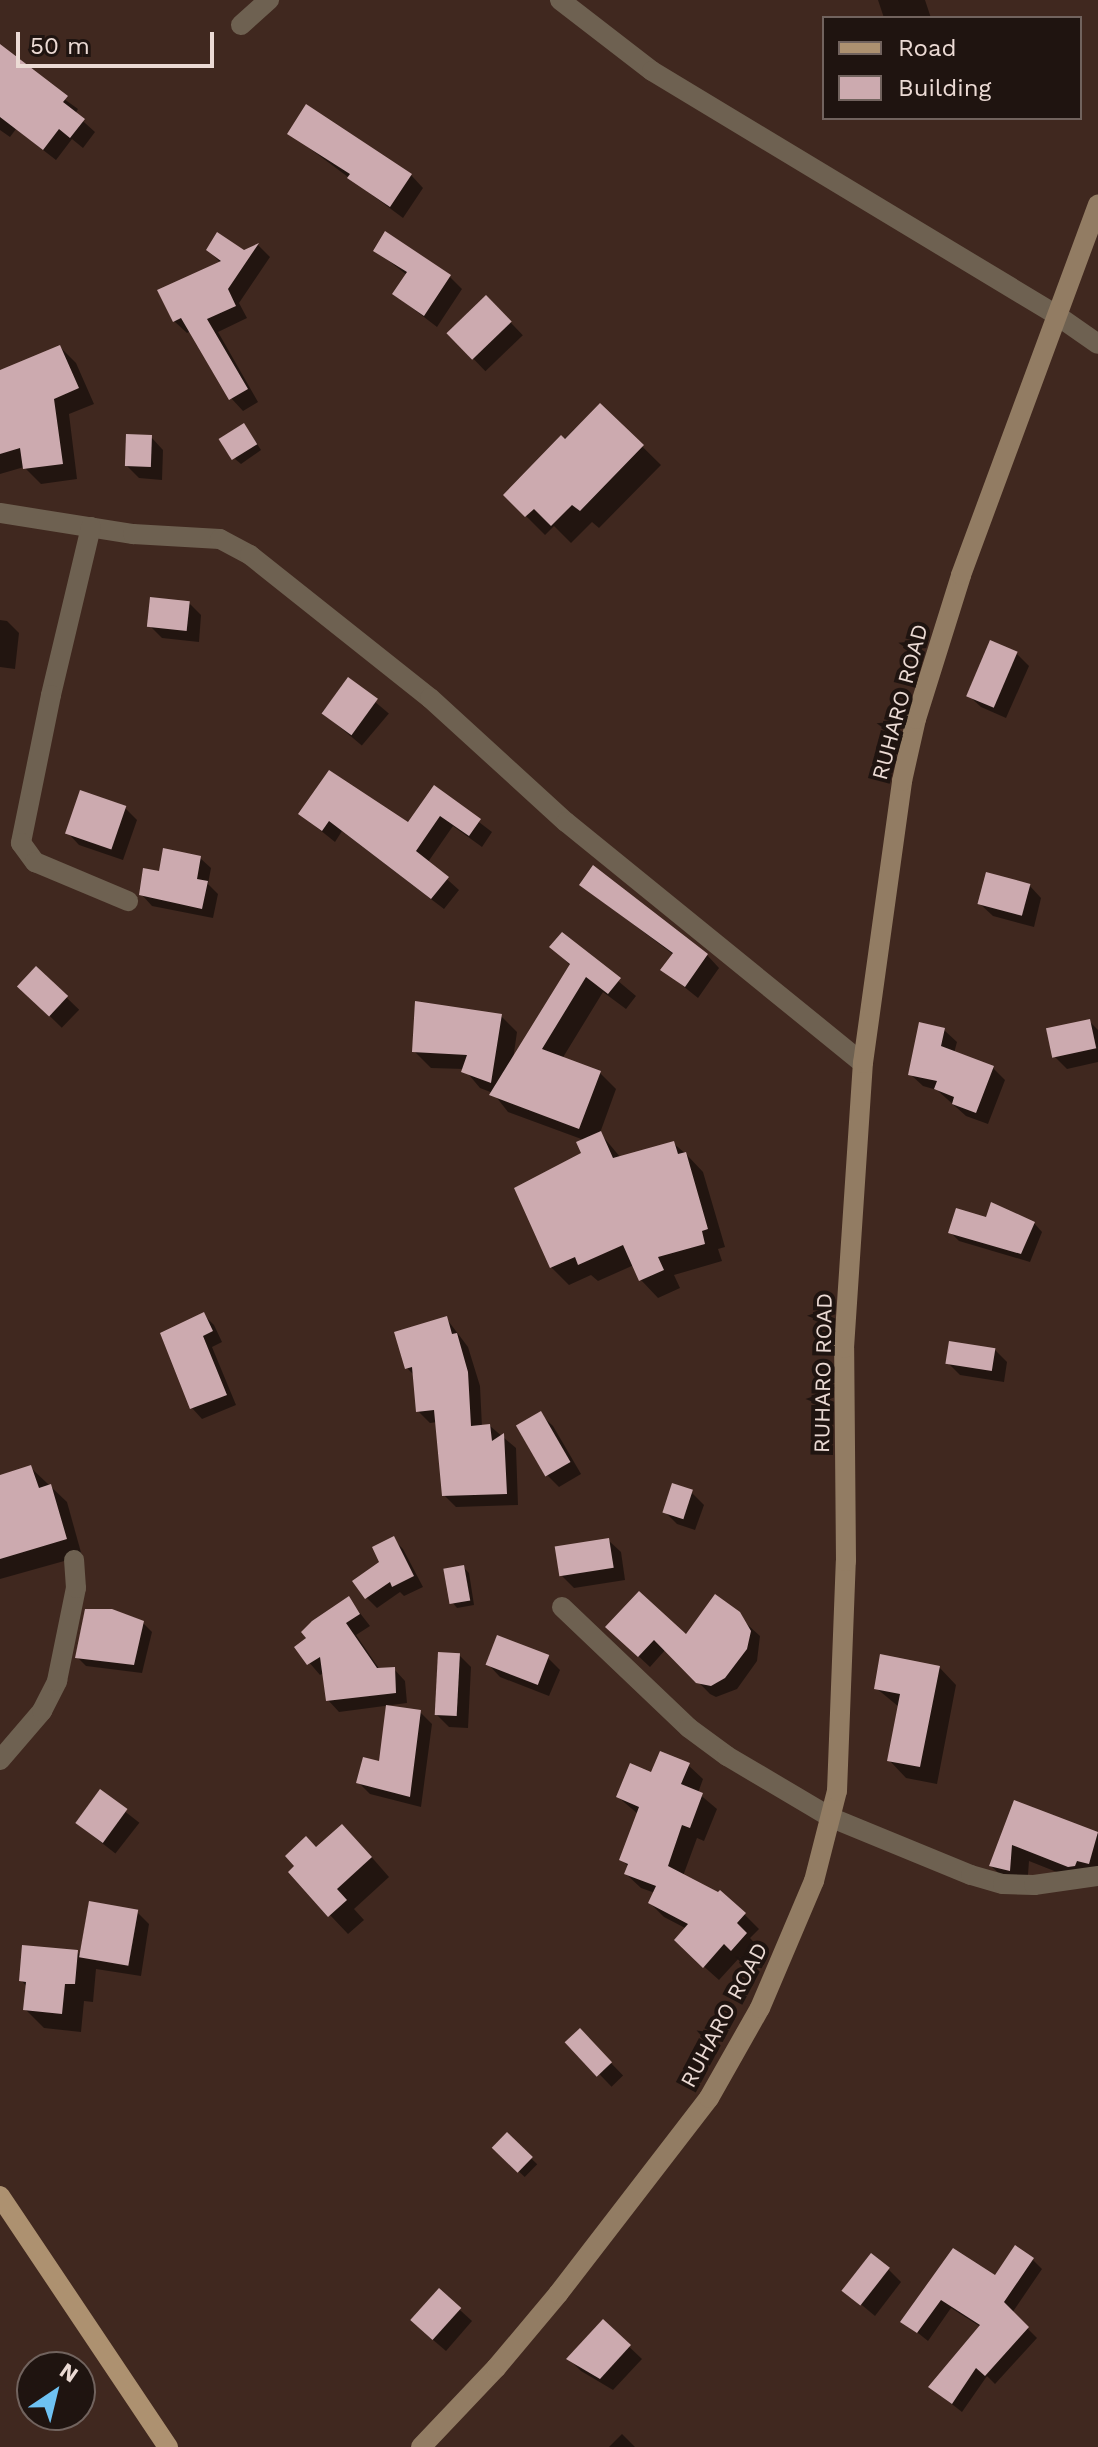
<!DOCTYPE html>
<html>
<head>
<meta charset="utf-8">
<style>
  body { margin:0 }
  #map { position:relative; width:1098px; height:2447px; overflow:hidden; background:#40281f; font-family:"Work Sans",sans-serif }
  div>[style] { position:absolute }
  .shadow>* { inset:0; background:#0007; transform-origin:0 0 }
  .building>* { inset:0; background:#ccaaaf; transform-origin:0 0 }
  .street>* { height:20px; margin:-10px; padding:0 10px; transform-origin:10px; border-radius:10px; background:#6e6151 }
  .secondary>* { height:20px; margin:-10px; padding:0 10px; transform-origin:10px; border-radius:10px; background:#927c63 }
  .primary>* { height:20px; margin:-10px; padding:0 10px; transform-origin:10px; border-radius:10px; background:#ad9170 }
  span { translate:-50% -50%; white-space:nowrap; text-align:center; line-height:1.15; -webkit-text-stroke:8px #1f1410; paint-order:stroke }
  .street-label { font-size:22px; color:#ebdad4 }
  .legend { position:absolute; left:822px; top:16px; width:260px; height:104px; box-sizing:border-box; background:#1f1410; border:2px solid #71635e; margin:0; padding:10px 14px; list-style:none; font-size:24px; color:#ebdad4 }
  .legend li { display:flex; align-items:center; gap:16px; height:40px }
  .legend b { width:40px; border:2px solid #71635e }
  .north { position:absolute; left:16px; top:2351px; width:80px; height:80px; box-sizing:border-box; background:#1f1410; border:2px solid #71635e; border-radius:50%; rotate:35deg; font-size:22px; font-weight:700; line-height:32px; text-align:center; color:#ebdad4 }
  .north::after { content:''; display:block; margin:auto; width:28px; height:36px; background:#6ec2f3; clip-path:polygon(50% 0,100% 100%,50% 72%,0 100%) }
  .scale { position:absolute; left:16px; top:32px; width:198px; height:36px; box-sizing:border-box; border:4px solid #ebdad4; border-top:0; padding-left:10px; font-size:24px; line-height:28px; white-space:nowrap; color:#ebdad4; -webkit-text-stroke:6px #1f1410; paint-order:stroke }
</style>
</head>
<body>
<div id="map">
  <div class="shadow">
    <i style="clip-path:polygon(878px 0,925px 0,931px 18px,884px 18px)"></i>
    <i style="clip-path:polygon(0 53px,78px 109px,75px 114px,95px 132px,83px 148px,72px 139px,56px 160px,16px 129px,10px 137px,0 130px)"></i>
    <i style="clip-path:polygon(307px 107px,411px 175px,423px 188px,403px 218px,289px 133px)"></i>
    <i style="clip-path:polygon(258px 245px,270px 257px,239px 303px,247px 318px,218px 332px,258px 402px,243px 411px,231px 398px,191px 331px,187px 333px,174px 321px,221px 263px,208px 250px,244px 252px)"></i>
    <i style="clip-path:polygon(375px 250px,450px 277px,462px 289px,437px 327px,394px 294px,407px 275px)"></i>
    <i style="left:486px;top:297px;width:53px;height:52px;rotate:46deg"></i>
    <i style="clip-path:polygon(60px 347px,76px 363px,94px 404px,69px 414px,77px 479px,41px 484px,24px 467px,0 474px,0 404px)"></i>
    <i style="clip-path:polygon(600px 405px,661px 465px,599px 528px,592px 522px,571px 543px,554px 526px,545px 535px,505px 495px)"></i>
    <i style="clip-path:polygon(249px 431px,261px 450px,241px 464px,235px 459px)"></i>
    <i style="clip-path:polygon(151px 437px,163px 450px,162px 480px,139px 478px,126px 465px)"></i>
    <i style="clip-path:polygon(189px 603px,201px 615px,199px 642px,162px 638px,150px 626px)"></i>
    <i style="clip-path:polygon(0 620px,7px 621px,19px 633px,15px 669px,0 667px)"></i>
    <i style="clip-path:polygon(1017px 654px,1029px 666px,1006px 718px,981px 707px,968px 695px)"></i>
    <i style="left:349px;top:680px;width:52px;height:42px;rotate:40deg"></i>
    <i style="clip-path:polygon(434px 788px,492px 832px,482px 847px,453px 826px,428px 862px,459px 890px,444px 909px,342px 831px,335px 842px,300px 814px,408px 825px)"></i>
    <i style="clip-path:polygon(125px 808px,137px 820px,123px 860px,79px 845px,67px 832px)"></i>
    <i style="clip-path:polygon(200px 858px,211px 868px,208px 884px,218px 894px,213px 918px,152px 906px,142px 895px,161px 874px)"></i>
    <i style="clip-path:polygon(581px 885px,707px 955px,719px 968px,698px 998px,663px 970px,674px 955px)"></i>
    <i style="clip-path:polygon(1029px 885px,1041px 898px,1034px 927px,993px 916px,980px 904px)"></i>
    <i style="clip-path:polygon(562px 934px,636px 996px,626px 1009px,603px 992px,562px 1059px,600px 1073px,616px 1089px,600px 1133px,621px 1158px,673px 1143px,686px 1154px,703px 1172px,725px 1247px,718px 1249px,722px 1261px,674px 1275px,680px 1288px,658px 1298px,641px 1280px,634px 1265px,598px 1281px,591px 1275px,569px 1285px,551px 1267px,584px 1154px,584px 1140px,508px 1112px,493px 1093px,480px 1088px,464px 1069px,431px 1068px,414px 1051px,501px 1016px,517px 1032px,513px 1060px,571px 966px,552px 947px)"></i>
    <i style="left:36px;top:968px;width:60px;height:25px;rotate:44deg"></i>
    <i style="clip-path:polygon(1089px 1021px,1098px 1030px,1098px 1062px,1067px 1069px,1054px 1056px)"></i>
    <i style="clip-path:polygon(944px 1030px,957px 1042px,954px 1053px,993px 1068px,1005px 1080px,988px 1124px,966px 1116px,937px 1090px,923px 1086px,910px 1074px)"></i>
    <i style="clip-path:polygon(987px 1219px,1034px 1223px,1042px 1232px,1030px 1262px,959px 1241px,951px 1233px)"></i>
    <i style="clip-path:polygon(204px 1315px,214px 1325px,222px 1342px,212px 1347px,236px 1405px,202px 1419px,192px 1408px)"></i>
    <i style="clip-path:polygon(446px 1318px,468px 1347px,480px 1386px,482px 1427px,490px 1426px,516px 1448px,518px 1505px,456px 1507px,444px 1495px,437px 1422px,430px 1423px,418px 1411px,414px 1375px,407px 1368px)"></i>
    <i style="clip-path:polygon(995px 1350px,1007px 1362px,1004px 1382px,960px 1375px,948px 1363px)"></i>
    <i style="clip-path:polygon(540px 1414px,553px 1426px,581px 1474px,559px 1487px,547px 1475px)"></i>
    <i style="clip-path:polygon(30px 1467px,67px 1502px,82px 1556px,0 1579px,0 1478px)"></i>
    <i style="clip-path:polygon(691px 1492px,704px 1505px,695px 1530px,677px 1524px,664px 1511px)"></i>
    <i style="clip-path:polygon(393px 1539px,403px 1549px,423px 1587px,404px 1596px,400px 1592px,377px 1608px,366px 1597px)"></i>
    <i style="clip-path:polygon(608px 1540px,621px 1552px,625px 1580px,574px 1588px,562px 1576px)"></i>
    <i style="clip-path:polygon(463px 1567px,469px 1573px,474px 1605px,457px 1608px,452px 1602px)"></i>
    <i style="clip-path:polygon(716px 1596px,760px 1636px,757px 1661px,737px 1689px,716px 1697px,710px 1694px,666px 1649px,650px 1667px,619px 1638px,686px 1637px)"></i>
    <i style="clip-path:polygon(349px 1599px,370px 1626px,356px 1635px,380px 1670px,394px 1669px,405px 1681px,407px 1703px,339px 1712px,328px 1700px,324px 1673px,320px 1675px,296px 1647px)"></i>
    <i style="clip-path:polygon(143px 1623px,152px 1632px,142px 1673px,86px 1666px,77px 1657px)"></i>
    <i style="clip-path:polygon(459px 1655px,471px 1667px,468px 1728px,449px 1727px,436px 1714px)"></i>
    <i style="clip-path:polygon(547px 1657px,560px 1670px,549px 1696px,500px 1677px,488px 1664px)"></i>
    <i style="clip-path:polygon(939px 1667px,956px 1685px,937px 1784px,906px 1778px,889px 1760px,899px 1707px,876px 1688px)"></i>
    <i style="clip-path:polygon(420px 1712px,432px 1724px,421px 1807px,370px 1794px,359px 1783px,381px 1764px)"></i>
    <i style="clip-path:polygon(688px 1765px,703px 1779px,698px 1793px,717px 1809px,704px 1841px,697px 1838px,683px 1876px,744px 1914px,759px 1929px,750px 1938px,760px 1949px,747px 1964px,740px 1957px,719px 1980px,691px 1955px,687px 1929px,664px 1917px,650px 1903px,655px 1893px,641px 1888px,626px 1874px,629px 1867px,622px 1860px,638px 1814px,618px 1797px,652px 1774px)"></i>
    <i style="left:100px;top:1792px;width:50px;height:39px;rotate:38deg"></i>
    <i style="clip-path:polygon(1015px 1802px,1098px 1834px,1098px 1878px,1087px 1884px,1029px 1861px,1027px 1888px,1009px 1883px,991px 1866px)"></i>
    <i style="clip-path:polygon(361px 1845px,389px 1877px,354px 1909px,364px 1920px,348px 1934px,330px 1915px,317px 1849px)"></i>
    <i style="clip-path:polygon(137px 1912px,149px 1924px,141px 1976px,96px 1969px,93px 2002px,84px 2001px,81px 2032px,44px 2028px,25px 2009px,27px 1987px,21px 1980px,77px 1952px,81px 1956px)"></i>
    <i style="left:580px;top:2031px;width:62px;height:16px;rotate:46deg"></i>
    <i style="left:507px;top:2135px;width:42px;height:18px;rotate:44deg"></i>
    <i style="clip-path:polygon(953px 2251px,996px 2277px,1032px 2259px,1042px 2269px,1012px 2313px,1037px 2338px,995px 2384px,987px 2376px,962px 2412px,930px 2387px,981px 2327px,951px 2308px,928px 2341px,903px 2321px)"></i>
    <i style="clip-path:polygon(888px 2269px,901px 2282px,875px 2316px,845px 2291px)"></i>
    <i style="clip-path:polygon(439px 2291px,472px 2321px,446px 2351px,425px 2333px)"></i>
    <i style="clip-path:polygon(603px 2322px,642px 2359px,613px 2390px,581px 2371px,569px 2359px)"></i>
    <i style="clip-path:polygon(622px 2434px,635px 2447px,609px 2447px)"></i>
  </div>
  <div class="building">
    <i style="clip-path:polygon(0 44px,68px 96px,63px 102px,85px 119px,70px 138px,59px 129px,43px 150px,0 117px)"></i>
    <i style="clip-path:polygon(306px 104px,412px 174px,390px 207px,347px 178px,350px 174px,287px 134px)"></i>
    <i style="clip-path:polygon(385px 231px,451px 275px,424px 316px,392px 294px,407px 272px,373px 251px)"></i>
    <i style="clip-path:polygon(217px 232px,244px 250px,259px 243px,228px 289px,236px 306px,207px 319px,248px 389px,229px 400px,181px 318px,173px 322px,157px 290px,221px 261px,206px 250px)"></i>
    <i style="left:486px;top:295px;width:37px;height:55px;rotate:46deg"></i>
    <i style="clip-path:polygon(60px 345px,79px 388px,54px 399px,63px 464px,23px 469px,20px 448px,0 454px,0 370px)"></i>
    <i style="clip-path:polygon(600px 403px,644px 445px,580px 511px,572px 505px,551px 526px,534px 509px,525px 517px,503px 495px,561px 435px,565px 439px)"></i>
    <i style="left:244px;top:423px;width:25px;height:30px;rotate:58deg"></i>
    <i style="left:126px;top:434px;width:26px;height:32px;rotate:2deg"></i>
    <i style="left:150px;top:597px;width:40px;height:30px;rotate:6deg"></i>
    <i style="left:990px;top:640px;width:30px;height:61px;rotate:23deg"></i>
    <i style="left:348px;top:677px;width:37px;height:45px;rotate:36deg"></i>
    <i style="clip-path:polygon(329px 770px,408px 822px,434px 785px,481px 819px,469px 836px,440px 816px,416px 851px,449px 877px,431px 899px,329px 821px,322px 831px,298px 814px)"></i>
    <i style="left:80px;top:790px;width:49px;height:46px;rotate:19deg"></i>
    <i style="clip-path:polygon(163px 848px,201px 856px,197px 879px,208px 881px,202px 909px,139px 895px,143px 868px,159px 871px)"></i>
    <i style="clip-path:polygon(593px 865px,708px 954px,685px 987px,660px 970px,673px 953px,579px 885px)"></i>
    <i style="left:986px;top:872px;width:46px;height:33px;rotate:15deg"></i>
    <i style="clip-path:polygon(562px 932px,621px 978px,608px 994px,586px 977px,542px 1049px,601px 1071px,579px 1129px,489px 1095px,570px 964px,549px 947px)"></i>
    <i style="left:36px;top:966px;width:44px;height:28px;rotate:43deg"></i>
    <i style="clip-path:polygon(415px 1001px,502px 1014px,491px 1083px,461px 1072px,467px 1055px,412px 1052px)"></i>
    <i style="left:1090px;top:1019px;width:30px;height:45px;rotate:78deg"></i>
    <i style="clip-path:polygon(919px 1022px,945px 1028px,941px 1046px,994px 1066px,976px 1113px,952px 1104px,954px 1097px,934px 1089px,937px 1081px,908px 1075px)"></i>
    <i style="clip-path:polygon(601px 1131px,613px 1158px,674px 1141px,678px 1154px,686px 1152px,708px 1229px,702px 1231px,705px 1244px,658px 1257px,664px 1270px,639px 1281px,623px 1245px,578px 1265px,575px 1257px,550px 1268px,514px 1188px,581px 1153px,576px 1142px)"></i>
    <i style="clip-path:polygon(991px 1202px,1035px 1222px,1021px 1254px,948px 1233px,956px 1208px,986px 1217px)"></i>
    <i style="clip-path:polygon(204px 1312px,213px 1331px,203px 1336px,227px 1395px,190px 1409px,160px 1333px)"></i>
    <i style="clip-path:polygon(447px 1316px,452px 1334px,457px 1333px,468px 1372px,471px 1426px,490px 1424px,492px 1441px,504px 1433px,507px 1494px,442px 1496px,434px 1410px,416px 1412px,412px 1367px,405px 1369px,394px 1332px)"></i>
    <i style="left:949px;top:1341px;width:47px;height:23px;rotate:9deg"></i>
    <i style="left:541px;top:1411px;width:59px;height:29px;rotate:60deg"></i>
    <i style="clip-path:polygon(31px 1465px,39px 1488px,51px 1484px,67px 1539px,0 1559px,0 1475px)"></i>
    <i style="left:672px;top:1483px;width:22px;height:31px;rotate:18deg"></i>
    <i style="clip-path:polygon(394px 1536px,414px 1576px,392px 1587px,390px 1582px,365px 1599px,352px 1581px,379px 1562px,372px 1547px)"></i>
    <i style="left:609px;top:1538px;width:30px;height:55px;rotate:81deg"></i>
    <i style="left:464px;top:1565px;width:36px;height:21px;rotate:80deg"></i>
    <i style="clip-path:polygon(639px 1591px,686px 1634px,715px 1594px,740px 1612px,751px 1631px,747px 1649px,725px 1678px,711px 1686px,696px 1683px,654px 1640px,638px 1657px,605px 1627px)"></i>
    <i style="clip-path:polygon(349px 1596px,360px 1614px,346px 1623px,377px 1668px,395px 1667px,396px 1693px,326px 1701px,320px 1657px,307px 1665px,294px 1647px,306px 1638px,301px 1632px,312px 1621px)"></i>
    <i style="clip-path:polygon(85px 1609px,112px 1609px,144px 1621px,134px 1665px,75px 1658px)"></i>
    <i style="left:497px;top:1635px;width:56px;height:32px;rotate:21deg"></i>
    <i style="left:438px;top:1652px;width:22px;height:63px;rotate:3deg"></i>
    <i style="clip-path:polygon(880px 1654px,940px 1666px,920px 1767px,887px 1761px,900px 1694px,874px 1689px)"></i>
    <i style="clip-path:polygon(386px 1705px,421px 1710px,410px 1797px,356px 1783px,363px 1757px,379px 1761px)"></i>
    <i style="clip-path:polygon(660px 1751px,690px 1763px,681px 1784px,703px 1793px,690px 1828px,682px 1825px,668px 1866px,718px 1892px,720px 1890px,746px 1913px,737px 1923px,747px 1933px,731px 1951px,724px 1944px,703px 1968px,674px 1940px,688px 1924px,648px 1903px,656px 1886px,624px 1874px,628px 1864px,619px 1860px,639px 1807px,616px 1797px,630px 1763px,651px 1772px)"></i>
    <i style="left:100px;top:1789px;width:34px;height:42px;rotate:36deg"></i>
    <i style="clip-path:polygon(1014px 1800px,1098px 1832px,1089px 1864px,1077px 1861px,1075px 1866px,1068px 1867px,1012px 1845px,1010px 1871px,989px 1866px)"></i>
    <i style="clip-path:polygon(342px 1824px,372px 1857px,337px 1889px,347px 1900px,328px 1917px,288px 1872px,294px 1866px,285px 1856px,306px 1836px,316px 1847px)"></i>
    <i style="left:89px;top:1901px;width:50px;height:57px;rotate:10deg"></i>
    <i style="clip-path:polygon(22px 1945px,78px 1950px,75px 1984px,65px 1984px,62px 2014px,23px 2010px,26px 1982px,19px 1981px)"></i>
    <i style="left:580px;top:2028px;width:47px;height:21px;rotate:47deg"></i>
    <i style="left:507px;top:2132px;width:36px;height:22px;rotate:44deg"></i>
    <i style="clip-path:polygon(1015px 2245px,1034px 2258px,1004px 2302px,1029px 2327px,985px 2376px,976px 2368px,952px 2404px,928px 2387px,980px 2325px,941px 2300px,917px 2333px,900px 2322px,953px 2248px,995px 2275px)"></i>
    <i style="left:871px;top:2253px;width:24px;height:48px;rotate:38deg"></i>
    <i style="left:439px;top:2288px;width:30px;height:43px;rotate:42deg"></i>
    <i style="clip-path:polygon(603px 2319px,631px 2345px,600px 2379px,566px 2359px)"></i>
  </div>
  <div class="street">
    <i style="left:560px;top:0;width:116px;rotate:37.7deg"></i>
    <i style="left:652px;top:71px;width:471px;rotate:31.1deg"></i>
    <i style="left:1055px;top:314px;width:52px;rotate:34.9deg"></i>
    <i style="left:241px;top:25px;width:38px;rotate:-42deg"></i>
    <i style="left:0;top:513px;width:135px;rotate:9deg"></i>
    <i style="left:133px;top:534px;width:87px;rotate:3.3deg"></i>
    <i style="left:220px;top:539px;width:34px;rotate:28deg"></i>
    <i style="left:250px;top:555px;width:230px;rotate:38.5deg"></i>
    <i style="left:430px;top:698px;width:184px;rotate:42.4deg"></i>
    <i style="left:566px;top:822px;width:382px;rotate:39.1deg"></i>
    <i style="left:91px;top:527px;width:173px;rotate:103.4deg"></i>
    <i style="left:51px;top:695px;width:151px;rotate:101.5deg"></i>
    <i style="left:21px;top:843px;width:24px;rotate:54deg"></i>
    <i style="left:35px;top:862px;width:101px;rotate:22.8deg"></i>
    <i style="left:562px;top:1607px;width:175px;rotate:43.6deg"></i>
    <i style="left:689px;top:1728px;width:47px;rotate:36.4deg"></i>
    <i style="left:727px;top:1756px;width:122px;rotate:30.6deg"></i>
    <i style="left:832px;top:1818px;width:150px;rotate:22.3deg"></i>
    <i style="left:971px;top:1875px;width:33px;rotate:16deg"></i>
    <i style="left:1003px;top:1884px;width:31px;rotate:2deg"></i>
    <i style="left:1034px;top:1885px;width:65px;rotate:-8deg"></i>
    <i style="left:0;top:1760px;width:65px;rotate:-49.4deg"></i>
    <i style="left:42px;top:1711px;width:34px;rotate:-63deg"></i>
    <i style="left:57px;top:1681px;width:95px;rotate:-78.5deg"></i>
    <i style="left:76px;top:1588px;width:28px;rotate:-94deg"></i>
  </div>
  <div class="secondary">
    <i style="left:421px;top:2447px;width:109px;rotate:-46.5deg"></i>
    <i style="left:496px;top:2368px;width:97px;rotate:-50deg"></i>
    <i style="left:558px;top:2294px;width:247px;rotate:-52.4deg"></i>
    <i style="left:709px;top:2098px;width:103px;rotate:-60.5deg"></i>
    <i style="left:760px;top:2008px;width:138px;rotate:-67deg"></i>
    <i style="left:814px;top:1881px;width:93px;rotate:-75.7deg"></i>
    <i style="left:837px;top:1791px;width:230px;rotate:-87.8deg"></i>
    <i style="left:846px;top:1561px;width:213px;rotate:-90.5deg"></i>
    <i style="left:844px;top:1348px;width:286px;rotate:-86.2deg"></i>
    <i style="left:863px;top:1063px;width:285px;rotate:-82.1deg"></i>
    <i style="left:902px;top:781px;width:64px;rotate:-77.3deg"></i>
    <i style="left:916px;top:719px;width:151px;rotate:-72.6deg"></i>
    <i style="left:961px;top:575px;width:395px;rotate:-69.7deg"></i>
  </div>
  <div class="primary">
    <i style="left:0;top:2196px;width:302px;rotate:56.2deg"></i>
  </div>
  <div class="street-label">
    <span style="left:900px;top:702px;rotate:-75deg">RUHARO ROAD</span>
    <span style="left:823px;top:1373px;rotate:-89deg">RUHARO ROAD</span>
    <span style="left:724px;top:2015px;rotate:-62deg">RUHARO ROAD</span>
  </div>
  <ul class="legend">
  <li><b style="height:10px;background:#ad9170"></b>Road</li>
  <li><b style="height:22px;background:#ccaaaf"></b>Building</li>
  </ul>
  <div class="north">N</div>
  <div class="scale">50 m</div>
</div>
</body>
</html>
